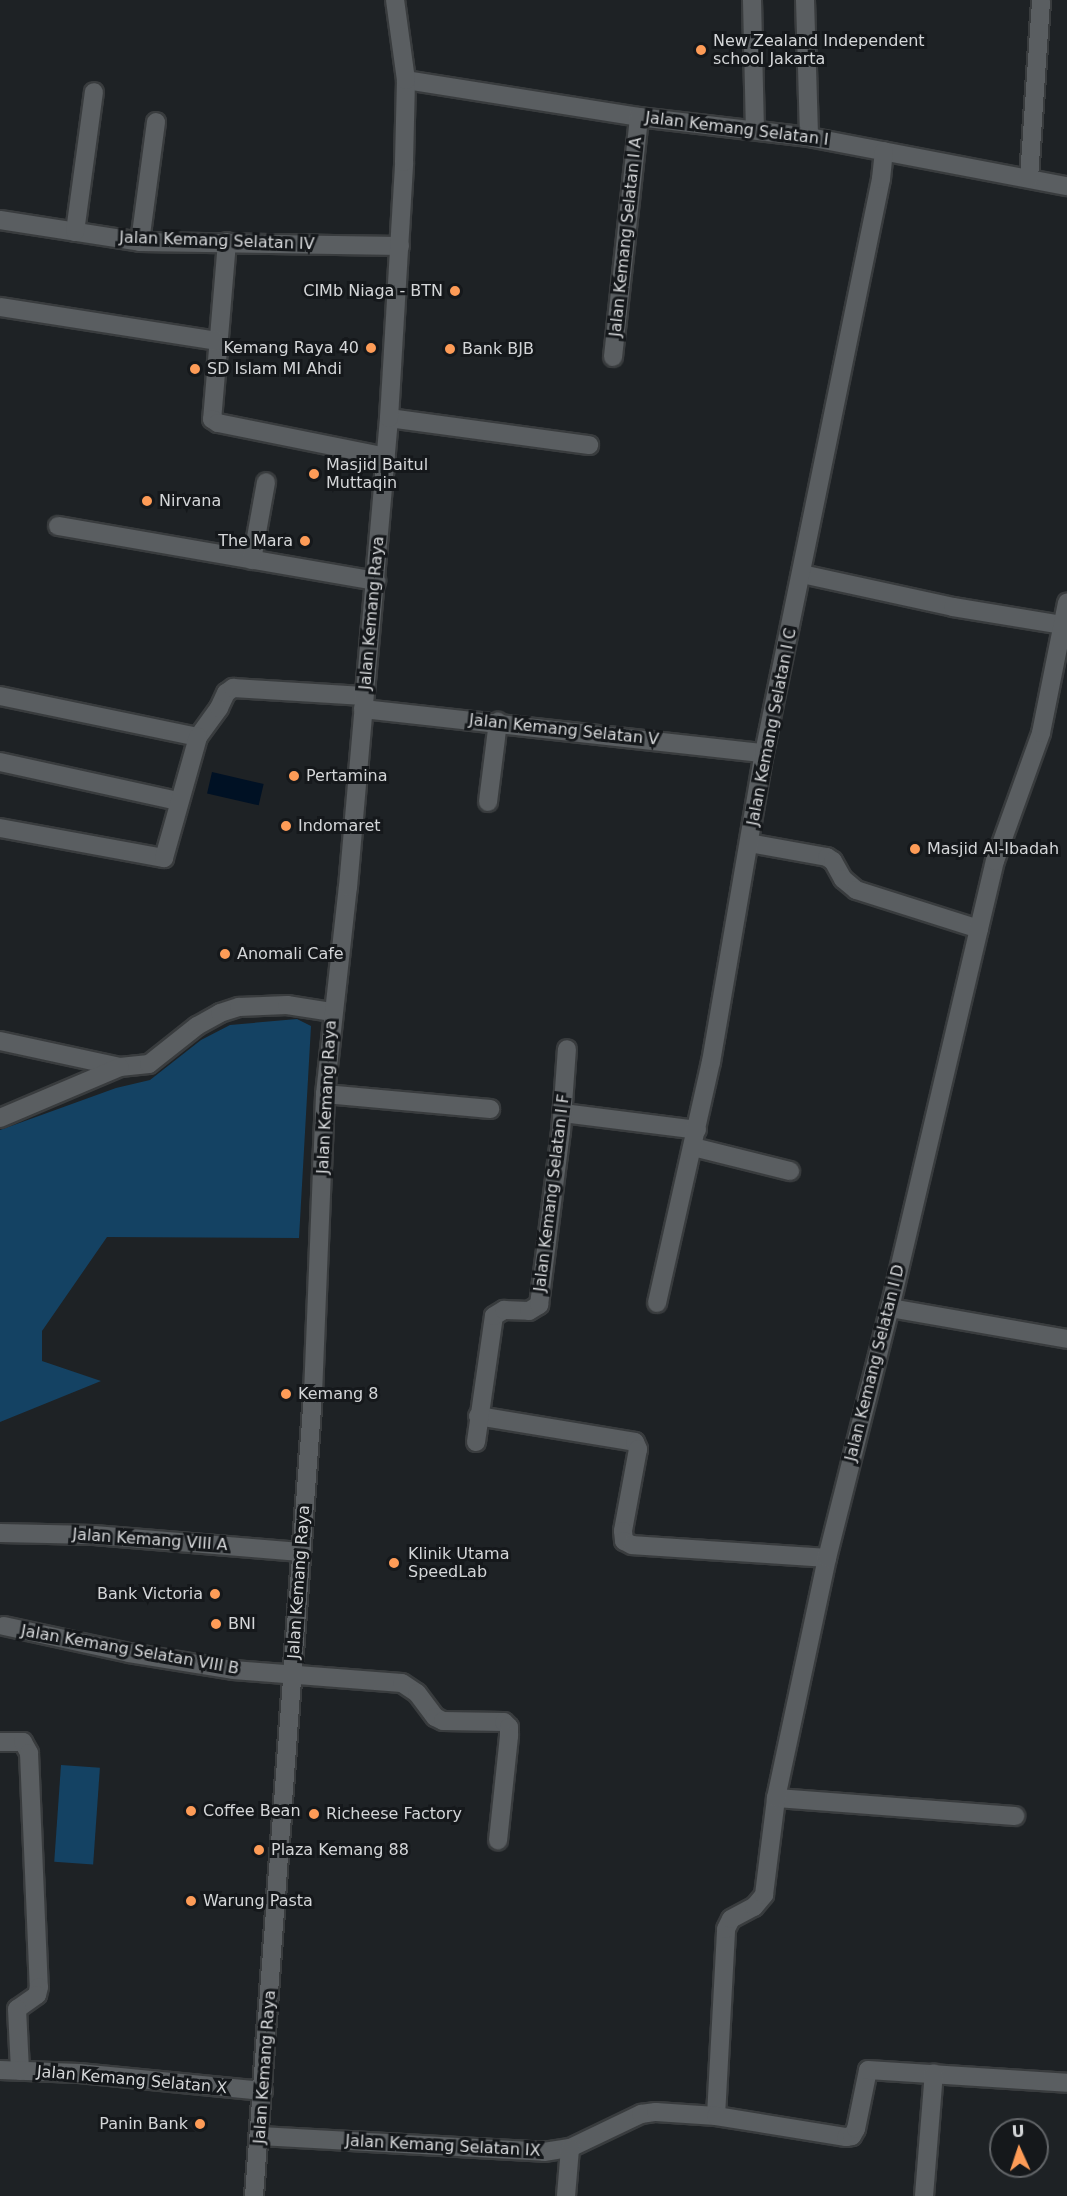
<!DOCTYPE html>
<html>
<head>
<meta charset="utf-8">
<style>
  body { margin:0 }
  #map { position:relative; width:1067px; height:2196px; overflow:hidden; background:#1e2225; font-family:"DejaVu Sans",sans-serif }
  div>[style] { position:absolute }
  .green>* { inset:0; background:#144263; transform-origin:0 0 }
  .water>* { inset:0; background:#001124; transform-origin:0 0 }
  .roads { filter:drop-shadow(2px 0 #393c3e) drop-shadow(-2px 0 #393c3e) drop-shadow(0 2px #393c3e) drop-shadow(0 -2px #393c3e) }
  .minor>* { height:18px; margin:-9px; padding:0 9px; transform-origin:9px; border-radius:9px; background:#5a5e61 }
  .dots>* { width:16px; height:16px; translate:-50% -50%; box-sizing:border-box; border:3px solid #15181b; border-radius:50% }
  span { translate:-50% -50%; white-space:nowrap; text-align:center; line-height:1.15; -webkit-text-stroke:6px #15181b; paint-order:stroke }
  .poi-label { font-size:16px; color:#d4d6d8 }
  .left { translate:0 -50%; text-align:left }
  .right { translate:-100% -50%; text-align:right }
  .street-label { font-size:16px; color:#d4d6d8 }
  .north { position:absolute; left:989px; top:2118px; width:60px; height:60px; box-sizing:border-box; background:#15181b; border:2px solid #616467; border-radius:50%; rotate:357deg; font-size:16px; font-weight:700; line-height:24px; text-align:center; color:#d4d6d8 }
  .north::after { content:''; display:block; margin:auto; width:21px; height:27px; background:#fe9c57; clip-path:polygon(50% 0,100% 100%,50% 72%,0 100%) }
</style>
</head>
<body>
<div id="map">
  <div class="green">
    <i style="clip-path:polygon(297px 1019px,311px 1026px,299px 1238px,107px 1237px,42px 1331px,42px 1361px,101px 1381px,0 1422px,0 1130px,116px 1088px,150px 1080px,201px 1040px,230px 1025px)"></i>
    <i style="left:61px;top:1765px;width:39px;height:97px;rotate:4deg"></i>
  </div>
  <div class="water">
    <i style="left:212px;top:772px;width:53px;height:22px;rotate:13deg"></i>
  </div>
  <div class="roads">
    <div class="minor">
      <i style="left:752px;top:0;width:130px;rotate:88.7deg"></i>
      <i style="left:805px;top:0;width:137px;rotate:88.3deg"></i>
      <i style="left:406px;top:80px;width:236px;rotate:9deg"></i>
      <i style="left:639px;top:117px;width:171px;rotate:6.7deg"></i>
      <i style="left:809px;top:137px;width:263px;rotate:10.8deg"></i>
      <i style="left:1029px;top:178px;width:178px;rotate:-86.1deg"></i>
      <i style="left:0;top:220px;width:142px;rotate:8.9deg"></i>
      <i style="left:140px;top:242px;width:260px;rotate:0.9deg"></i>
      <i style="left:75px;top:232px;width:141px;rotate:-82.3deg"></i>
      <i style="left:140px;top:242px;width:121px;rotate:-82.4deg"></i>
      <i style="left:227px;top:242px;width:178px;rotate:94.8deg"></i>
      <i style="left:212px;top:419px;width:7px;rotate:34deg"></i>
      <i style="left:218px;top:423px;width:171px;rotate:11.4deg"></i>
      <i style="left:0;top:307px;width:220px;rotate:8.9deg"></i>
      <i style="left:613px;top:357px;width:241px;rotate:-83.8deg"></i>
      <i style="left:389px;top:418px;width:202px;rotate:7.7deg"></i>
      <i style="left:58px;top:526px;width:323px;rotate:9.8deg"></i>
      <i style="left:252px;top:560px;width:79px;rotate:-79.8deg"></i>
      <i style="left:802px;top:574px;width:155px;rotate:12.3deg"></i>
      <i style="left:953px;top:607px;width:110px;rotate:9.4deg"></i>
      <i style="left:0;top:696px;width:202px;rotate:11.7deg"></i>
      <i style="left:198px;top:737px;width:36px;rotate:-54deg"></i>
      <i style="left:219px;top:708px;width:17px;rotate:-65deg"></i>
      <i style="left:226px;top:693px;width:9px;rotate:-36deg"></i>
      <i style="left:233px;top:688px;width:131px;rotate:3.5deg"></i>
      <i style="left:363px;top:709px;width:403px;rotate:6.3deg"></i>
      <i style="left:0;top:762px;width:182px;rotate:12.4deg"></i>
      <i style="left:488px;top:802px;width:81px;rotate:-82.9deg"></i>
      <i style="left:0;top:828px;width:167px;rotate:10.4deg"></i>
      <i style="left:164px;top:858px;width:126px;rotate:-74.3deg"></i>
      <i style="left:749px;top:843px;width:79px;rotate:10.2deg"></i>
      <i style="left:827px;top:857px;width:7px;rotate:34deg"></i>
      <i style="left:833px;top:861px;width:21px;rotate:61deg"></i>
      <i style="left:843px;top:879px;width:17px;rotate:40deg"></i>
      <i style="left:856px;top:890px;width:129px;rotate:17.6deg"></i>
      <i style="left:0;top:1041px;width:123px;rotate:12.2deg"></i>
      <i style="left:120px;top:1067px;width:29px;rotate:-6deg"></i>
      <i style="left:149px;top:1064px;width:61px;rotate:-38.4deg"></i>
      <i style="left:197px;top:1026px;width:26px;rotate:-29deg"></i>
      <i style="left:220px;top:1013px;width:20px;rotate:-18deg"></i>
      <i style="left:239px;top:1007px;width:48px;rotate:-2.4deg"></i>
      <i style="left:287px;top:1005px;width:46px;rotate:8.8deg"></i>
      <i style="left:325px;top:1094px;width:166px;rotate:5.2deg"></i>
      <i style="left:563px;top:1113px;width:135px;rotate:7.2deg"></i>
      <i style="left:0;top:1118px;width:130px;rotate:-23deg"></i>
      <i style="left:693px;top:1147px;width:100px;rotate:13.9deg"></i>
      <i style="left:657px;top:1303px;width:247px;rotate:-77.4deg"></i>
      <i style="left:711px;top:1062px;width:314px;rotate:-80.3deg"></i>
      <i style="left:764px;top:753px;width:586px;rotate:-78.48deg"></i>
      <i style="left:881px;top:179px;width:28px;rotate:-84deg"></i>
      <i style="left:890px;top:1308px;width:180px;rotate:9.9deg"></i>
      <i style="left:478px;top:1416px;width:159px;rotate:9.4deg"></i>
      <i style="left:635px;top:1442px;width:8px;rotate:67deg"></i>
      <i style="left:638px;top:1449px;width:83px;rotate:100.4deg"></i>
      <i style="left:623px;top:1531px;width:10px;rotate:84deg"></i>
      <i style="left:624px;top:1541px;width:9px;rotate:27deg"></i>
      <i style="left:632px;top:1545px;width:195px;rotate:3.8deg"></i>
      <i style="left:476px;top:1442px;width:127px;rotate:-81.9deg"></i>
      <i style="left:494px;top:1316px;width:12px;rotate:-31deg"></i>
      <i style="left:504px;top:1310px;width:25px;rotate:2deg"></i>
      <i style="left:529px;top:1311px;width:12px;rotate:-31deg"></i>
      <i style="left:539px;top:1305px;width:174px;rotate:-82.8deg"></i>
      <i style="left:561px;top:1132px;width:83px;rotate:-85.9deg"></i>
      <i style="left:0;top:1533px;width:94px;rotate:1.2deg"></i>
      <i style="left:94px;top:1535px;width:207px;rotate:4.7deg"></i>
      <i style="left:4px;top:1626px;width:128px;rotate:12.2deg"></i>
      <i style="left:129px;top:1653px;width:105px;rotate:9.3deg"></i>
      <i style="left:233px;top:1670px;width:169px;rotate:4.4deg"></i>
      <i style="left:402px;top:1683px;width:18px;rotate:34deg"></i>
      <i style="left:417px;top:1693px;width:30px;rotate:53deg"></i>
      <i style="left:435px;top:1717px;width:9px;rotate:27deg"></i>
      <i style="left:443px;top:1721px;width:61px;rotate:0.9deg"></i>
      <i style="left:504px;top:1722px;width:7px;rotate:45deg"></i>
      <i style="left:509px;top:1727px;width:9px;rotate:90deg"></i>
      <i style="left:509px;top:1736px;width:105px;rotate:96deg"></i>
      <i style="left:0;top:1742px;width:23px"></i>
      <i style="left:23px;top:1742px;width:13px;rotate:61deg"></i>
      <i style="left:29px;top:1753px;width:234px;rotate:87.6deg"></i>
      <i style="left:39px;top:1987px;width:8px;rotate:104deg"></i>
      <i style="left:37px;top:1995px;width:24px;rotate:145deg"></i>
      <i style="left:17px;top:2009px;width:62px;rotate:87.2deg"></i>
      <i style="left:776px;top:1798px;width:240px;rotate:4.3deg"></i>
      <i style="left:0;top:2070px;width:79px;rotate:2.2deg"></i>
      <i style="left:79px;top:2073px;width:185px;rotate:5.6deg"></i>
      <i style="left:716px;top:2116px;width:187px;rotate:-86.9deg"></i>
      <i style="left:726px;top:1929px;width:11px;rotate:-63deg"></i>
      <i style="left:731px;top:1919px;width:26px;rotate:-28deg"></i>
      <i style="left:754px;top:1907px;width:16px;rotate:-50deg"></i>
      <i style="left:764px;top:1895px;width:98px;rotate:-82.9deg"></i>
      <i style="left:776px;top:1798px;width:245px;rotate:-78deg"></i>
      <i style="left:827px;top:1558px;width:258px;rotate:-75.9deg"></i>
      <i style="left:890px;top:1308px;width:459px;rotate:-76.8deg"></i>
      <i style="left:995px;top:861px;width:136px;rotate:-70.2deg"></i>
      <i style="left:1041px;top:733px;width:133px;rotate:-78.7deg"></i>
      <i style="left:260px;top:2136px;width:284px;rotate:3.2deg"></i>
      <i style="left:544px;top:2152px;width:26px;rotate:-9deg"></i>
      <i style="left:570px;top:2148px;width:79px;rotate:-25.6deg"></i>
      <i style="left:641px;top:2114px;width:15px;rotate:-8deg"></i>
      <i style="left:656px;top:2112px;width:60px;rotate:3.8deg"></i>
      <i style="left:716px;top:2116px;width:132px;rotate:9.2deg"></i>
      <i style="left:846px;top:2137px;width:6px;rotate:-9deg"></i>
      <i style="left:852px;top:2136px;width:8px;rotate:-60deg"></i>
      <i style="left:856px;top:2129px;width:60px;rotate:-78.5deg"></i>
      <i style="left:868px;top:2070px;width:199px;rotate:3.7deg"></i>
      <i style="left:254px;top:2196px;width:804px;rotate:-85.79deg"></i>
      <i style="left:313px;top:1394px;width:300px;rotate:-87.7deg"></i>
      <i style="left:325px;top:1094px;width:208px;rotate:-83.7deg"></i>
      <i style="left:348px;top:887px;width:471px;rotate:-85deg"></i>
      <i style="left:389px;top:418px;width:256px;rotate:-86.6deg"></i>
      <i style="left:404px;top:162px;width:82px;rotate:-88.6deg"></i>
      <i style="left:406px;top:80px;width:81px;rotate:-97.8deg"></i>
      <i style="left:566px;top:2196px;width:48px;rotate:-85.2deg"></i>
      <i style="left:924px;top:2196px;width:123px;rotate:-85.4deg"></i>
    </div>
  </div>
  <div class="dots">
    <i style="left:701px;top:50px;background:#fe9c57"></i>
    <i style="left:455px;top:291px;background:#fe9c57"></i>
    <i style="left:371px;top:348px;background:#fe9c57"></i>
    <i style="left:450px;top:349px;background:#fe9c57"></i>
    <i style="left:195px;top:369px;background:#fe9c57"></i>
    <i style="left:314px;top:474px;background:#fe9c57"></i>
    <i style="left:147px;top:501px;background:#fe9c57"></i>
    <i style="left:305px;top:541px;background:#fe9c57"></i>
    <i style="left:294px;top:776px;background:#fe9c57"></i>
    <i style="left:286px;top:826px;background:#fe9c57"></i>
    <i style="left:915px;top:849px;background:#fe9c57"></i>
    <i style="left:225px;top:954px;background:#fe9c57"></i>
    <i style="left:286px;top:1394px;background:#fe9c57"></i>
    <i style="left:394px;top:1563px;background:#fe9c57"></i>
    <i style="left:215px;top:1594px;background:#fe9c57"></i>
    <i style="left:216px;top:1624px;background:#fe9c57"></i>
    <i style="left:191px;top:1811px;background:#fe9c57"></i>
    <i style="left:314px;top:1814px;background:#fe9c57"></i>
    <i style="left:259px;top:1850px;background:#fe9c57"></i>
    <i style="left:191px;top:1901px;background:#fe9c57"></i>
    <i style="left:200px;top:2124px;background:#fe9c57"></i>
  </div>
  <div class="poi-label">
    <span class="left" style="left:713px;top:50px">New Zealand Independent<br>school Jakarta</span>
    <span class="right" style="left:443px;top:291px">CIMb Niaga - BTN</span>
    <span class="right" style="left:359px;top:348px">Kemang Raya 40</span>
    <span class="left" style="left:462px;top:349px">Bank BJB</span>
    <span class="left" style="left:207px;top:369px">SD Islam MI Ahdi</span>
    <span class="left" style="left:326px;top:474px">Masjid Baitul<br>Muttaqin</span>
    <span class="left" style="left:159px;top:501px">Nirvana</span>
    <span class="right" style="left:293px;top:541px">The Mara</span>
    <span class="left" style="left:306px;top:776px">Pertamina</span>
    <span class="left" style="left:298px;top:826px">Indomaret</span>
    <span class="left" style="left:927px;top:849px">Masjid Al-Ibadah</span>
    <span class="left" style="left:237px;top:954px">Anomali Cafe</span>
    <span class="left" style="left:298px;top:1394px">Kemang 8</span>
    <span class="left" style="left:408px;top:1563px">Klinik Utama<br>SpeedLab</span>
    <span class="right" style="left:203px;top:1594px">Bank Victoria</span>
    <span class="left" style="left:228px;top:1624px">BNI</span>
    <span class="left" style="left:203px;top:1811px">Coffee Bean</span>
    <span class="left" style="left:326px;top:1814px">Richeese Factory</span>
    <span class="left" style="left:271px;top:1850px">Plaza Kemang 88</span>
    <span class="left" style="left:203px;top:1901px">Warung Pasta</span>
    <span class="right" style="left:188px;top:2124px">Panin Bank</span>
  </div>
  <div class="street-label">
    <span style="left:737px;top:129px;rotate:7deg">Jalan Kemang Selatan I</span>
    <span style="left:626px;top:237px;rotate:-84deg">Jalan Kemang Selatan I A</span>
    <span style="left:217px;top:241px;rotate:2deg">Jalan Kemang Selatan IV</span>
    <span style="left:372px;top:613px;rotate:-85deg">Jalan Kemang Raya</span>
    <span style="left:772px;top:727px;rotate:-79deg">Jalan Kemang Selatan I C</span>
    <span style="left:564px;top:730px;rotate:6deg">Jalan Kemang Selatan V</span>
    <span style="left:327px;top:1097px;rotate:-87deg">Jalan Kemang Raya</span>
    <span style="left:552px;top:1193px;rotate:-83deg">Jalan Kemang Selatan I F</span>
    <span style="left:875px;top:1363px;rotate:-76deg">Jalan Kemang Selatan I D</span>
    <span style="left:150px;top:1540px;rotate:4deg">Jalan Kemang VIII A</span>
    <span style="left:299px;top:1582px;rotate:-86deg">Jalan Kemang Raya</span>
    <span style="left:130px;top:1650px;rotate:10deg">Jalan Kemang Selatan VIII B</span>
    <span style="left:265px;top:2067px;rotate:-86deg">Jalan Kemang Raya</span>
    <span style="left:132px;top:2080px;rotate:5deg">Jalan Kemang Selatan X</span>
    <span style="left:443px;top:2146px;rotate:3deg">Jalan Kemang Selatan IX</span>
  </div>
  <div class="north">U</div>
</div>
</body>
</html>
